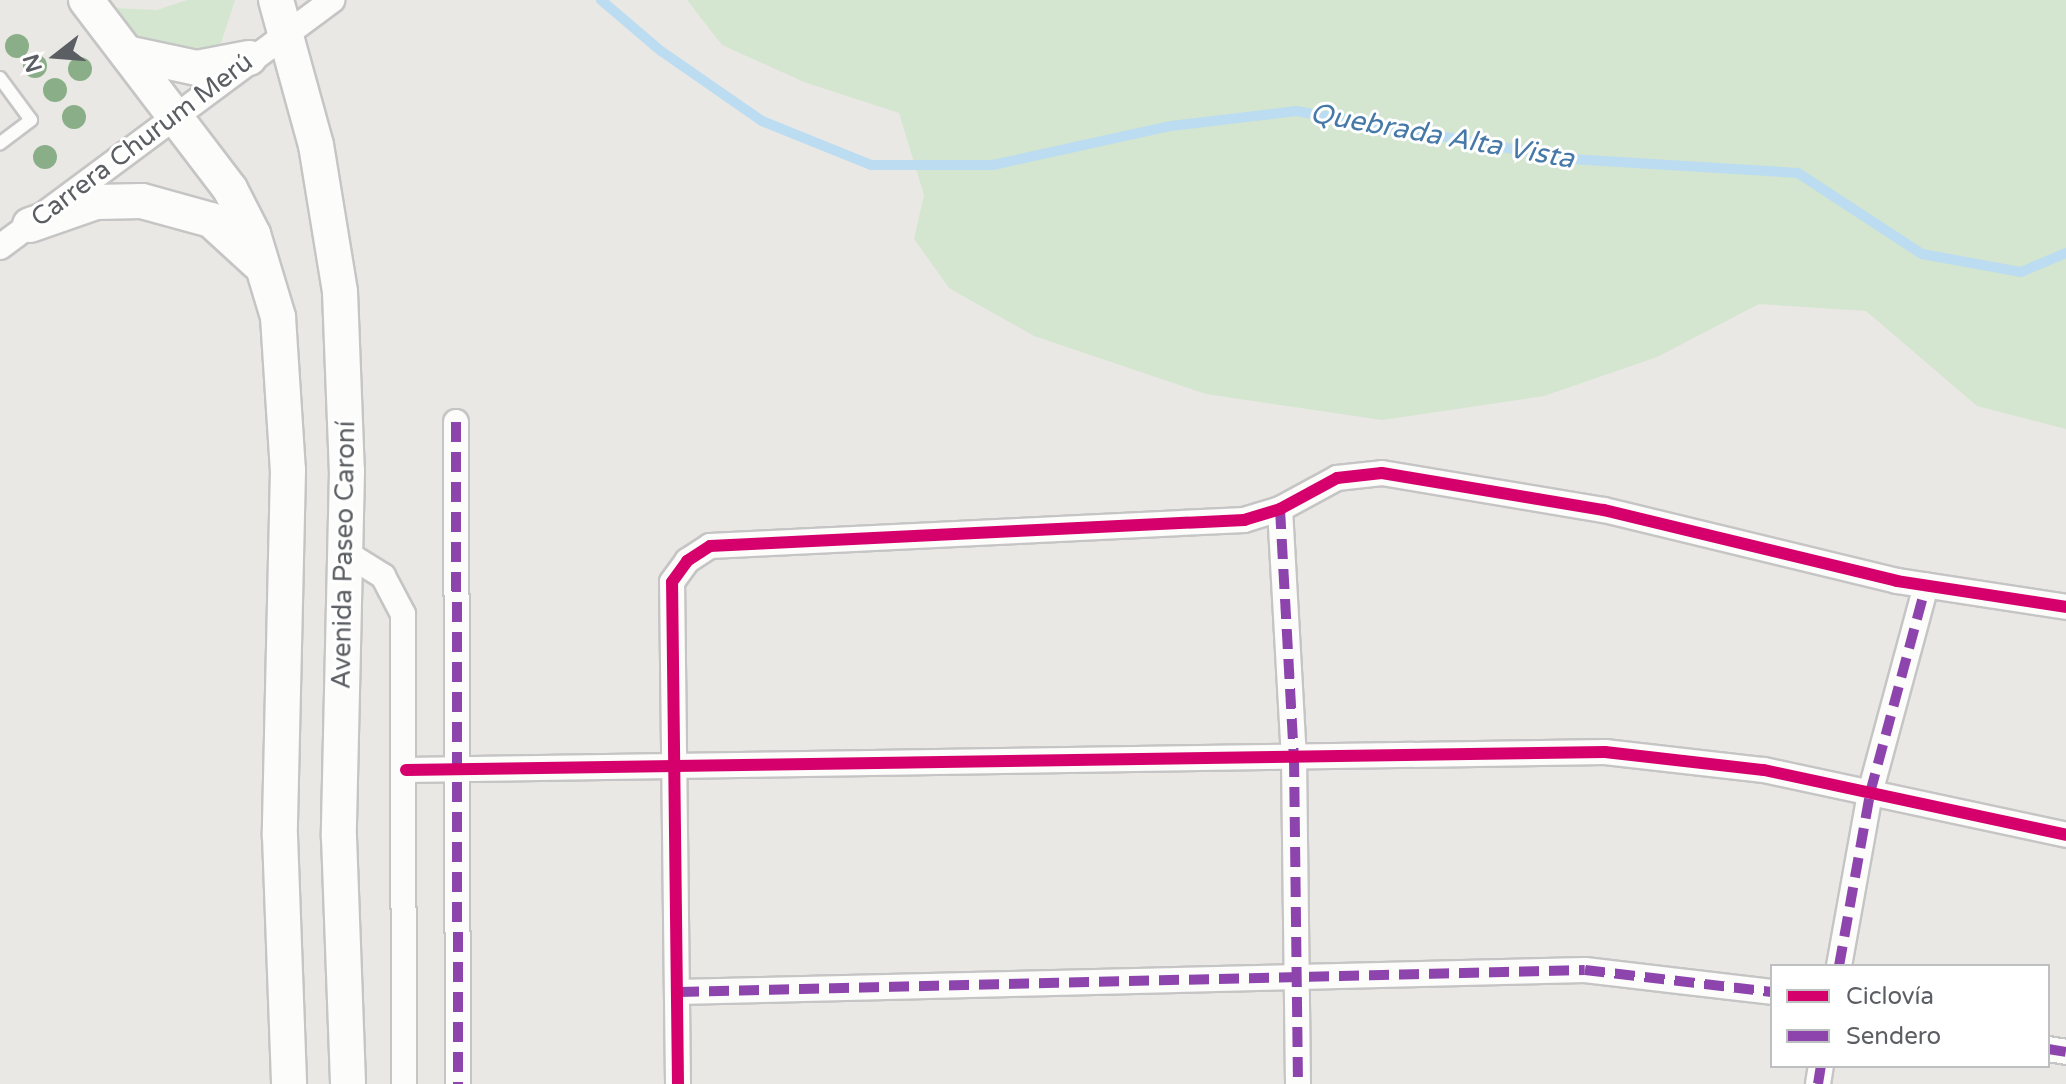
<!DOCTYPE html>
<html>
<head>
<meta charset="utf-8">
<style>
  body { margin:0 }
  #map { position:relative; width:2066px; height:1084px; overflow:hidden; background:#eae8e4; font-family:"Varela Round",sans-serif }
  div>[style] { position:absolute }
  .green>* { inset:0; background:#d4e5d0 }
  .stream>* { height:10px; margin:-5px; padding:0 5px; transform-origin:5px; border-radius:5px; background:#bbdcf1 }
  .roads { filter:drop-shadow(2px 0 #c6c5c5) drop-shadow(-2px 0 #c6c5c5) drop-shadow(0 2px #c6c5c5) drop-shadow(0 -2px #c6c5c5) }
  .lane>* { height:12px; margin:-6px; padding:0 6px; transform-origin:6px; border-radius:6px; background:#fcfcfb }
  .street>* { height:24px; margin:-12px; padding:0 12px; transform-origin:12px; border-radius:12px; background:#fcfcfb }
  .secondary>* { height:34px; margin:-17px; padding:0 17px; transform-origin:17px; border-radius:17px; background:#fcfcfb }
  .quiet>* { height:10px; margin-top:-5px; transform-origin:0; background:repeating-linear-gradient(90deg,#8e44ad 0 20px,transparent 0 30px) }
  .cycleway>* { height:12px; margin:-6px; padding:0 6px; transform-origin:6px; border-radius:6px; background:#d6006c }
  .trees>* { width:24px; height:24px; margin:-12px; border-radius:50%; background:#8aaf88 }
  span { translate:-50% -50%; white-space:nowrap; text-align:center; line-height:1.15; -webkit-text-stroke:6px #fff; paint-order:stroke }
  .street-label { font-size:26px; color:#5b5e62 }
  .water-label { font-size:28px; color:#4679a7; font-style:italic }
  .legend { position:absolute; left:1770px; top:964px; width:280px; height:104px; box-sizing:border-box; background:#fff; border:2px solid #bdbfc0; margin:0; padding:10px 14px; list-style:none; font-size:24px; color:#5b5e62 }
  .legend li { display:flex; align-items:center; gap:16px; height:40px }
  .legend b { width:40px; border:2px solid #bdbfc0 }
  .north { position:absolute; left:16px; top:16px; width:80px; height:80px; -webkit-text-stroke:6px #fff; paint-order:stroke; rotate:253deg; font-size:22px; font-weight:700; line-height:32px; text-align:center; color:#5b5e62 }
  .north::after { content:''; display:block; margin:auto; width:28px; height:36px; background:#5b5e62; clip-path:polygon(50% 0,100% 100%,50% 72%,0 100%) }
</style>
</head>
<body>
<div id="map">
  <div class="green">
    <i style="clip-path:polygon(187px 0,235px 0,221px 43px,210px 53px,149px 44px,130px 33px,112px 8px,157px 10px)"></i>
    <i style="clip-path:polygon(687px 0,2066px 0,2066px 429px,1977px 406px,1866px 311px,1759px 304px,1657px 357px,1544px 396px,1382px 420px,1206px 394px,1034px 336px,949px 288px,914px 239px,924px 195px,899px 113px,804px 82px,722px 45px)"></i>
  </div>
  <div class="stream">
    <i style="left:601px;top:0;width:79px;rotate:40.4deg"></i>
    <i style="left:661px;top:51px;width:123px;rotate:34.7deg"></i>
    <i style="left:762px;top:121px;width:118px;rotate:22deg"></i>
    <i style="left:871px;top:165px;width:122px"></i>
    <i style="left:993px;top:165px;width:182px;rotate:-12.4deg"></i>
    <i style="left:1171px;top:126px;width:126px;rotate:-6.8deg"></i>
    <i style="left:1296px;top:111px;width:278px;rotate:9.9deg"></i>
    <i style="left:1570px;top:159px;width:228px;rotate:3.5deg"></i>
    <i style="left:1798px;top:173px;width:148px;rotate:33.2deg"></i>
    <i style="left:1922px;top:254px;width:101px;rotate:10.3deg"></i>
    <i style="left:2021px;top:272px;width:49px;rotate:-22.9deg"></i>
  </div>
  <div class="roads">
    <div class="lane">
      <i style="left:0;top:78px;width:52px;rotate:53.6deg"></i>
      <i style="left:31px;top:120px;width:39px;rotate:143deg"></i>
    </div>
    <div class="street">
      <i style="left:0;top:247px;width:414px;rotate:-36.6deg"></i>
      <i style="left:456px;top:422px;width:662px;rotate:89.83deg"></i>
      <i style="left:1280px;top:509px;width:248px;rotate:86.8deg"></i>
      <i style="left:1294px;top:757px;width:327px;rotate:89.3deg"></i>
      <i style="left:346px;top:553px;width:44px;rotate:31.9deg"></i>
      <i style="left:383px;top:576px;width:43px;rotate:62.2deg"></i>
      <i style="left:403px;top:614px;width:470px;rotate:89.9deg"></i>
      <i style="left:406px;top:770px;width:1199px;rotate:-0.86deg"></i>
      <i style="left:1605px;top:752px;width:160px;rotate:6.5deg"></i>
      <i style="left:1764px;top:770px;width:309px;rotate:12.1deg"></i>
      <i style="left:1839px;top:966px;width:176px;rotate:-79.8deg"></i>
      <i style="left:1870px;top:793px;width:215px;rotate:-74.9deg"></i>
      <i style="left:679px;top:992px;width:906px;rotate:-1.39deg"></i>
      <i style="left:1585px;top:970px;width:188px;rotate:6.7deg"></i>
      <i style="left:2048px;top:1049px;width:18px;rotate:9deg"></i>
      <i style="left:678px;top:1084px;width:502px;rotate:-90.68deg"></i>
      <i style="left:672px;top:582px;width:26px;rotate:-54deg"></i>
      <i style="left:687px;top:561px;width:27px;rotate:-33deg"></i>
      <i style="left:710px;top:546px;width:535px;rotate:-2.79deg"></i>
      <i style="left:1244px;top:520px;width:38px;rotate:-17deg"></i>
      <i style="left:1280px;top:509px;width:65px;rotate:-28.5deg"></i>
      <i style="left:1337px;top:478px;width:45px;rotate:-6.3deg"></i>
      <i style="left:1382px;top:473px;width:225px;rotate:9.5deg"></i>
      <i style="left:1604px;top:510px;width:301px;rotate:13.6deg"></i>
      <i style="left:1897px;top:581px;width:171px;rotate:8.7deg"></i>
      <i style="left:1818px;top:1084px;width:18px;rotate:-81deg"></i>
    </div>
    <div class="secondary">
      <i style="left:86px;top:0;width:238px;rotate:52.7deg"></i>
      <i style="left:230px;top:189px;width:51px;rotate:62.9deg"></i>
      <i style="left:253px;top:234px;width:87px;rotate:73.2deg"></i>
      <i style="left:278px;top:317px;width:153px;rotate:86.3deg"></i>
      <i style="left:288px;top:470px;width:366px;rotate:91.3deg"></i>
      <i style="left:280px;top:836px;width:248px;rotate:87.9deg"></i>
      <i style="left:276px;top:0;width:150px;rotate:74.6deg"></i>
      <i style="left:316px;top:145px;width:149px;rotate:80.7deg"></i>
      <i style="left:340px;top:292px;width:179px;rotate:87.8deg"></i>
      <i style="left:347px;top:471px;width:366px;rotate:91.3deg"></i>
      <i style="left:339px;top:837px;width:247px;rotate:87.9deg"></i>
      <i style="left:127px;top:53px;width:72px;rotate:12.1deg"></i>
      <i style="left:197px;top:68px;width:53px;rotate:-10.9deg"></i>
      <i style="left:30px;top:225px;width:70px;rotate:-19.2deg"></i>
      <i style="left:96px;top:202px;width:46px;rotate:-1.2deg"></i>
      <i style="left:142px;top:201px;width:72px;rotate:15.4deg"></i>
      <i style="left:211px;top:220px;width:64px;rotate:42.5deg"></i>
    </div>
  </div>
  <div class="quiet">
    <i style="left:456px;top:422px;width:662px;rotate:89.83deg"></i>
    <i style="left:1280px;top:509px;width:248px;rotate:86.8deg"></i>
    <i style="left:1294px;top:757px;width:327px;rotate:89.3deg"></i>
    <i style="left:1839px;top:966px;width:176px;rotate:-79.8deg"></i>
    <i style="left:1870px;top:793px;width:215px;rotate:-74.9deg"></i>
    <i style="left:679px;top:992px;width:906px;rotate:-1.39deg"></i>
    <i style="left:1585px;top:970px;width:188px;rotate:6.7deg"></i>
    <i style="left:2048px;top:1049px;width:18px;rotate:9deg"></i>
    <i style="left:1818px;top:1084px;width:18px;rotate:-81deg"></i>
  </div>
  <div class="cycleway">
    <i style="left:406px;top:770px;width:1199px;rotate:-0.86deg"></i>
    <i style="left:1605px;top:752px;width:160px;rotate:6.5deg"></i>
    <i style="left:1764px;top:770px;width:309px;rotate:12.1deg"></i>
    <i style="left:678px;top:1084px;width:502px;rotate:-90.68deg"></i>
    <i style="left:672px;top:582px;width:26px;rotate:-54deg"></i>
    <i style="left:687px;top:561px;width:27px;rotate:-33deg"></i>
    <i style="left:710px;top:546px;width:535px;rotate:-2.79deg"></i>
    <i style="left:1244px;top:520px;width:38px;rotate:-17deg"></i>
    <i style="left:1280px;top:509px;width:65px;rotate:-28.5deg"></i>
    <i style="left:1337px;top:478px;width:45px;rotate:-6.3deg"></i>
    <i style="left:1382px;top:473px;width:225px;rotate:9.5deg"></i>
    <i style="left:1604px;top:510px;width:301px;rotate:13.6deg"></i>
    <i style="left:1897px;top:581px;width:171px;rotate:8.7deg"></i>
  </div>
  <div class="trees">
    <i style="left:17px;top:46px"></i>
    <i style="left:35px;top:66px"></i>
    <i style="left:80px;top:69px"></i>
    <i style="left:55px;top:90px"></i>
    <i style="left:74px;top:117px"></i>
    <i style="left:45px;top:157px"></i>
  </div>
  <div class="street-label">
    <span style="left:142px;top:140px;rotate:-37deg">Carrera Churum Merú</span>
    <span style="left:344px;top:555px;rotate:-89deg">Avenida Paseo Caroní</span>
  </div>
  <div class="water-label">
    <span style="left:1442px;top:136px;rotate:10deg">Quebrada Alta Vista</span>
  </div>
  <ul class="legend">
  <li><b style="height:10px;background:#d6006c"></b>Ciclovía</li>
  <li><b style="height:10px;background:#8e44ad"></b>Sendero</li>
  </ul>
  <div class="north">N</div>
</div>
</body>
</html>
